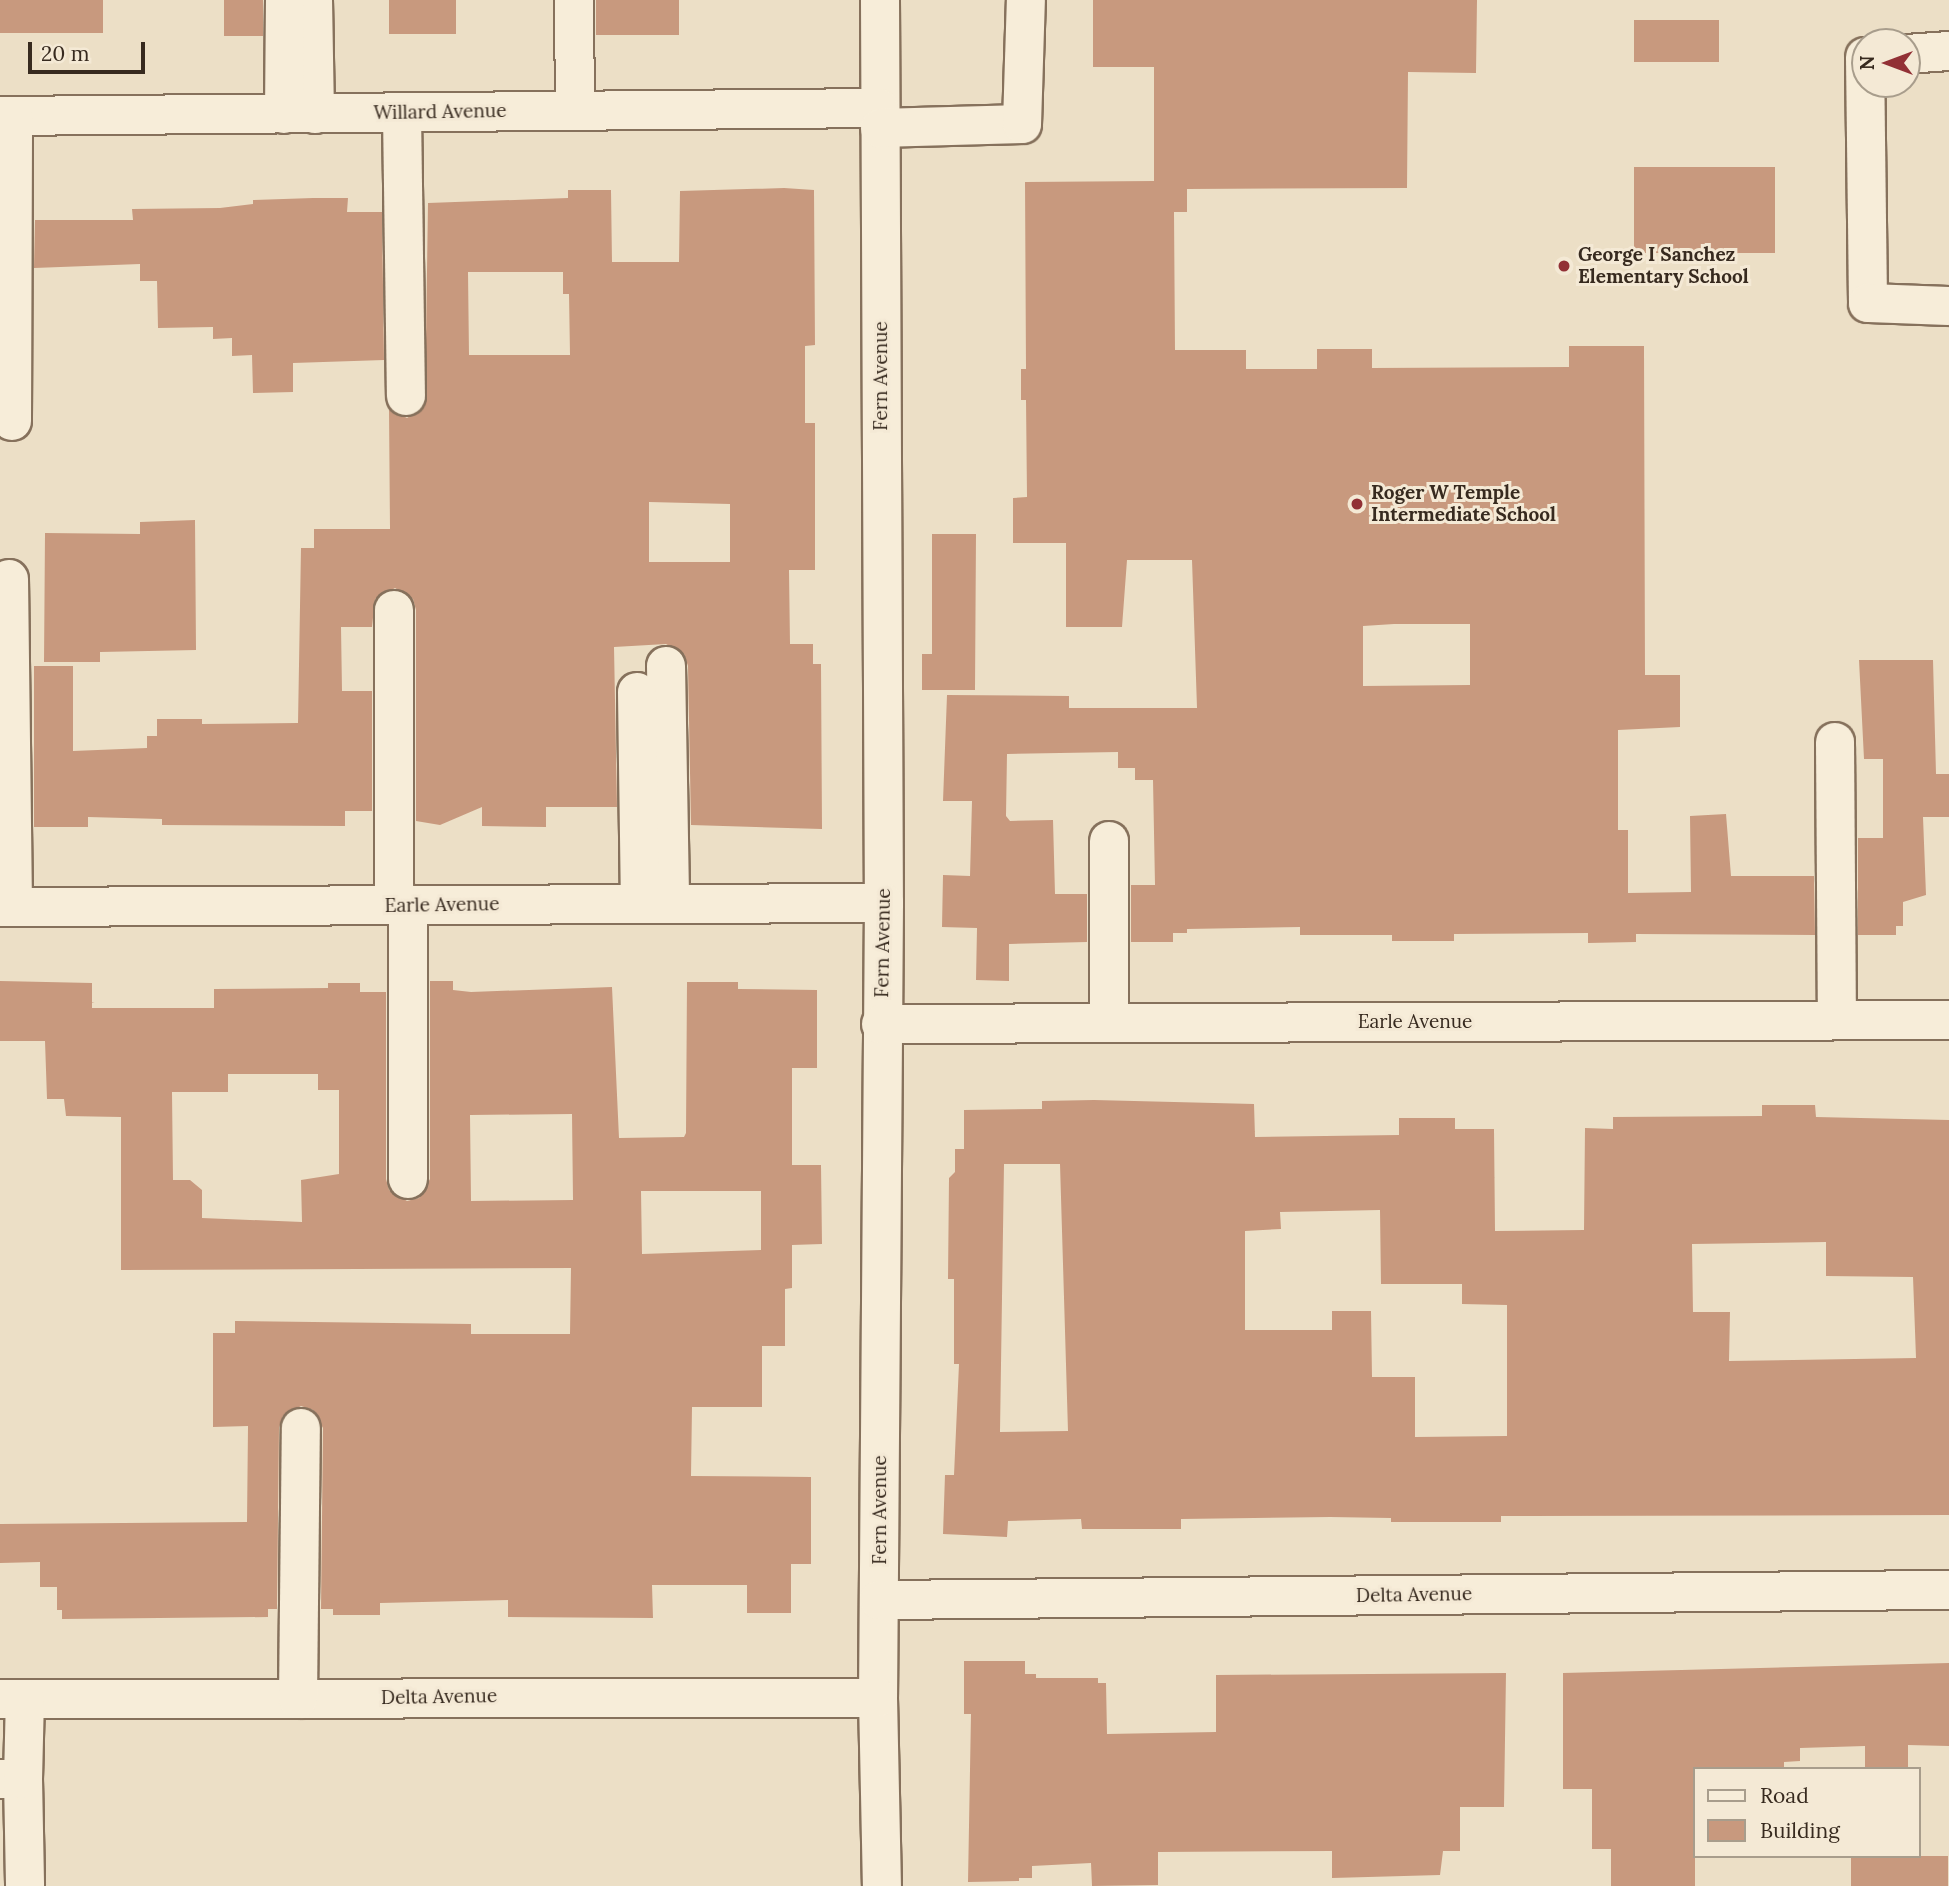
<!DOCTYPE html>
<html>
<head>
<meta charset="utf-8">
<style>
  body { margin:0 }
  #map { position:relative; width:1949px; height:1886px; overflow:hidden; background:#ecdfc6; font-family:Lora,serif }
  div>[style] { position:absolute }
  .building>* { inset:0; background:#c8997e; transform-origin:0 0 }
  .roads { filter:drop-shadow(2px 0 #86715c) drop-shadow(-2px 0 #86715c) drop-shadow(0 2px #86715c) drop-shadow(0 -2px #86715c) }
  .minor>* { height:38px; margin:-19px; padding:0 19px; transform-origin:19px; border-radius:19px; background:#f7edd9 }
  .dots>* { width:19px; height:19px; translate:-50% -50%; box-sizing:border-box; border:4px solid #f4e9d5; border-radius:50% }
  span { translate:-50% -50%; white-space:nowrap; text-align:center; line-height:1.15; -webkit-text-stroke:6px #f4e9d5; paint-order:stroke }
  .street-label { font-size:19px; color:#372a1f }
  .poi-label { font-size:19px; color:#372a1f; font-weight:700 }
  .left { translate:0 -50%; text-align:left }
  .legend { position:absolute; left:1693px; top:1767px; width:228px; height:91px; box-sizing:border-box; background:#f4e9d5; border:2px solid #a89d8c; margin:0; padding:9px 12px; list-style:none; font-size:21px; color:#372a1f }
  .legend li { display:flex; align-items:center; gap:14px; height:35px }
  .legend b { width:35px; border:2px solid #a89d8c }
  .north { position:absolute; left:1851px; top:28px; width:70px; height:70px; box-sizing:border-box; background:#f4e9d5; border:2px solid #a89d8c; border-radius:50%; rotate:270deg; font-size:19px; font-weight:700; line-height:28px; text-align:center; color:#372a1f }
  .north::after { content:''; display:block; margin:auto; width:24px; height:32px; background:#923035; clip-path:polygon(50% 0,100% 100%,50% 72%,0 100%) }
  .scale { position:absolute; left:28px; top:42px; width:117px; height:32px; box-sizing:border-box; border:4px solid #372a1f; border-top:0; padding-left:9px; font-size:21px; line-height:24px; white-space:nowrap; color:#372a1f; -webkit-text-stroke:5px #f4e9d5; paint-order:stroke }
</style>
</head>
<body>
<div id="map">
  <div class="building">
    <i style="left:0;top:0;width:103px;height:33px"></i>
    <i style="left:224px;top:0;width:39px;height:36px"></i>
    <i style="left:389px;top:0;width:67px;height:34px"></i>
    <i style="left:596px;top:0;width:83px;height:35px"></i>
    <i style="clip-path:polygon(evenodd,1093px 0,1477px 0,1476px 73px,1408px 72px,1407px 188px,1187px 189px,1187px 212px,1174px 212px,1175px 350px,1246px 350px,1246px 369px,1317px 369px,1317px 349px,1372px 349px,1372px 368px,1569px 367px,1569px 346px,1644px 346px,1645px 675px,1680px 675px,1680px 727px,1618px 730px,1618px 830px,1628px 830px,1628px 893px,1691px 892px,1690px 816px,1726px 814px,1731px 876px,1814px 876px,1815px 935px,1636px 934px,1636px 942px,1588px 943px,1588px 933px,1454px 934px,1454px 941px,1392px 941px,1392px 935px,1300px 935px,1300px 927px,1187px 929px,1187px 933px,1173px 933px,1173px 942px,1131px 942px,1131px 885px,1155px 885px,1153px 780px,1135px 780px,1135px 768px,1118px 768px,1118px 752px,1007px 754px,1006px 816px,1010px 821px,1053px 820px,1055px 894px,1087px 894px,1087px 942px,1009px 944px,1009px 981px,976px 980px,977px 928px,942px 927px,943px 875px,970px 876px,972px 801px,943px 801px,947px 695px,1069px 696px,1069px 708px,1197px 708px,1192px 560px,1127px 560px,1122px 627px,1066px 627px,1066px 543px,1013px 543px,1013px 498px,1027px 497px,1026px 400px,1021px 400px,1021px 369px,1026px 369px,1025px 182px,1154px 181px,1154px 67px,1093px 67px,1093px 0,1394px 624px,1470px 624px,1470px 685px,1363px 686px,1363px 626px,1394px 624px)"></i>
    <i style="left:1719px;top:20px;width:42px;height:85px;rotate:90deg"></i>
    <i style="left:1634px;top:167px;width:141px;height:86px"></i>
    <i style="clip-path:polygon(evenodd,784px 188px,814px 190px,815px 345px,805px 346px,805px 423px,815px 423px,815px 570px,789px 570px,790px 644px,813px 644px,813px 664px,821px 664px,822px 829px,691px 825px,688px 666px,684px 654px,666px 644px,614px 647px,617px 807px,546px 807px,546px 827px,482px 826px,482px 807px,440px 825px,416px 821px,416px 610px,413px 599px,395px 588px,375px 599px,372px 627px,341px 627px,342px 691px,372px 691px,372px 811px,345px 811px,345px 826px,162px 825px,162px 819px,88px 817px,88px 827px,34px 827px,34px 666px,73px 666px,73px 751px,147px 748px,147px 736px,157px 736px,157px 719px,202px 719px,202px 724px,298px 723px,301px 548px,314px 548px,314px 529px,390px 529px,389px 409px,407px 418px,425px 406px,428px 203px,568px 198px,568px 190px,611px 190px,612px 262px,679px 262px,680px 191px,784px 188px,468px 272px,563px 272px,563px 294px,569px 294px,570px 355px,469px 355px,468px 272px,784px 188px,649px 502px,730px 504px,730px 562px,649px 562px,649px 502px)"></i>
    <i style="clip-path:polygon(313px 198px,348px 198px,347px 212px,382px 212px,384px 360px,293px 363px,293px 392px,253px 393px,252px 355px,232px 356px,232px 338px,213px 339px,213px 327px,158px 328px,157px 281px,140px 281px,140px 264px,34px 268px,35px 220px,133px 220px,132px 209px,220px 208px,253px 204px,253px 200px)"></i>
    <i style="clip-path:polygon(195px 520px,196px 650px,100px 652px,100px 662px,44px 662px,45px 533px,140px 534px,140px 522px)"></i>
    <i style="clip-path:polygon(932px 534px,976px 534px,975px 690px,922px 690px,922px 654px,932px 654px)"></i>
    <i style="clip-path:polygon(1859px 660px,1933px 660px,1936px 774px,1949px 774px,1949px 817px,1923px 817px,1926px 895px,1903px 902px,1903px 926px,1896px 926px,1896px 935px,1858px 935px,1858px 838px,1883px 838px,1883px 759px,1864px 759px)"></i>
    <i style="clip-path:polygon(evenodd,0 981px,92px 983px,92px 1008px,214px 1008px,214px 989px,328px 988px,328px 983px,360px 983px,360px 992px,386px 992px,386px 1179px,389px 1190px,407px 1201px,419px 1198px,430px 1179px,430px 981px,453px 981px,453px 990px,471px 992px,612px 987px,619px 1138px,684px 1137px,686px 1133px,687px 982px,738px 982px,738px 989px,817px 990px,817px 1068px,792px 1068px,792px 1165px,821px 1165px,822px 1244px,792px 1245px,792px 1288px,785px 1289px,785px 1346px,762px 1346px,762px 1407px,692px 1407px,691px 1476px,811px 1477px,811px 1564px,791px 1564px,791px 1613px,747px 1613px,747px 1585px,652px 1585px,653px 1618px,508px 1617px,508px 1600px,380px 1603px,380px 1615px,333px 1615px,333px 1609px,321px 1609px,323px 1428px,313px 1410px,301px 1406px,283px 1416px,279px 1428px,277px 1609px,268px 1609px,268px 1617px,62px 1619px,62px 1610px,57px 1610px,57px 1587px,40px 1587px,40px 1562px,0 1563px,0 1524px,247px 1522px,248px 1426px,213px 1427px,213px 1333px,235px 1333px,235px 1321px,471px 1324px,471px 1334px,570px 1334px,571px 1268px,121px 1270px,121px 1117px,66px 1116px,64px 1099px,47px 1099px,45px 1041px,0 1041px,0 981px,228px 1074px,318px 1074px,318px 1090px,339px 1090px,339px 1174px,301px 1180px,302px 1222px,202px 1218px,202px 1190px,190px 1180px,173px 1180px,172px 1092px,228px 1092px,228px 1074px,0 981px,572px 1114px,573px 1200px,471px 1201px,470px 1115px,572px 1114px,0 981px,641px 1191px,761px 1191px,761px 1250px,642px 1254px,641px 1191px)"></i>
    <i style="clip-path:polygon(evenodd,1094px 1100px,1254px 1104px,1255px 1137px,1399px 1135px,1399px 1118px,1455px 1118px,1455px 1129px,1494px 1129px,1495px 1231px,1584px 1230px,1585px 1128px,1613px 1129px,1613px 1117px,1762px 1116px,1762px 1105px,1815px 1105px,1816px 1117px,1949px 1120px,1949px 1515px,1501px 1516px,1501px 1522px,1391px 1522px,1391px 1518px,1330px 1517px,1181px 1519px,1181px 1529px,1082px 1529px,1081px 1519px,1008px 1521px,1007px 1537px,943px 1534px,945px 1475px,954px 1475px,959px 1364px,954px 1364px,954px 1279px,948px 1279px,949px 1178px,955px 1172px,955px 1149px,964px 1149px,964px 1110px,1042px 1109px,1042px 1101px,1094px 1100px,1004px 1164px,1060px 1164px,1068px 1431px,1000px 1432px,1004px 1164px,1094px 1100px,1380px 1210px,1381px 1284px,1462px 1284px,1462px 1304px,1507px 1305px,1507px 1436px,1415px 1437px,1415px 1377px,1372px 1377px,1371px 1311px,1332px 1311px,1332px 1330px,1245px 1330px,1245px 1231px,1281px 1229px,1280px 1212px,1380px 1210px,1094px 1100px,1826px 1242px,1826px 1276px,1913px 1277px,1916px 1358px,1729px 1361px,1730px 1312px,1693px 1312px,1692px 1244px,1826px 1242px)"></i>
    <i style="clip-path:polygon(964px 1661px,1025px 1661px,1025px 1674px,1036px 1674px,1036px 1678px,1098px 1678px,1098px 1683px,1106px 1683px,1107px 1734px,1216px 1732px,1216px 1675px,1506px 1673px,1504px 1807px,1460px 1807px,1460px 1851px,1443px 1851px,1440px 1875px,1332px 1878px,1332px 1851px,1158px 1852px,1158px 1885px,1092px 1886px,1091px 1863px,1032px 1866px,1032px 1878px,1019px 1878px,1019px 1881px,968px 1882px,971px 1714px,964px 1714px)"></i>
    <i style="clip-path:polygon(1949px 1663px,1949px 1746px,1908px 1745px,1908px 1769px,1865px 1769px,1865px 1746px,1800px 1748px,1800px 1761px,1784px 1762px,1784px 1769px,1695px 1769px,1695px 1886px,1611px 1886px,1611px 1849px,1592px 1849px,1592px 1789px,1563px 1789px,1563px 1673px)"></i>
    <i style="left:1851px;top:1856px;width:97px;height:30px"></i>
  </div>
  <div class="roads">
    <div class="minor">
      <i style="left:313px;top:0;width:114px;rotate:89deg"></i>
      <i style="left:574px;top:0;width:110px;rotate:89.5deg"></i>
      <i style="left:880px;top:0;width:903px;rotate:89.75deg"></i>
      <i style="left:884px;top:903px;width:795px;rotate:90.43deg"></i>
      <i style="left:878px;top:1698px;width:188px;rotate:88.8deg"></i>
      <i style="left:1907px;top:54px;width:42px;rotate:-4.1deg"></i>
      <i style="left:1865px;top:57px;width:246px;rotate:89.3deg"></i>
      <i style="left:1868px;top:303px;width:81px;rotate:2.1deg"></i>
      <i style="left:402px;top:113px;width:283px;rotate:89.2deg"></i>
      <i style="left:284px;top:114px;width:114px;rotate:-89.5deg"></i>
      <i style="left:0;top:116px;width:879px;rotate:-0.52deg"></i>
      <i style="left:880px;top:128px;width:142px;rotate:-1.6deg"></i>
      <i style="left:1022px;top:124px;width:124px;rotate:-88.2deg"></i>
      <i style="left:12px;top:421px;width:305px;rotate:-89.8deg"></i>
      <i style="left:9px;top:579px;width:328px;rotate:89.3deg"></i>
      <i style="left:666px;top:666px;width:236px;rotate:89deg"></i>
      <i style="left:637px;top:692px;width:209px;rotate:89.2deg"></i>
      <i style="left:1835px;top:742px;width:278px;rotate:89.6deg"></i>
      <i style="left:1109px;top:841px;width:182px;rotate:90deg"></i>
      <i style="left:394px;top:905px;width:295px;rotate:-90deg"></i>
      <i style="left:0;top:907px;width:884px;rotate:-0.26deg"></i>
      <i style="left:881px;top:1024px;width:1068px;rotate:-0.21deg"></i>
      <i style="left:408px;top:1179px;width:275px;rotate:-90deg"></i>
      <i style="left:879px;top:1600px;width:1070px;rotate:-0.54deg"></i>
      <i style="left:0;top:1699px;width:878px;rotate:-0.07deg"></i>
      <i style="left:298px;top:1699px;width:271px;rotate:-89.4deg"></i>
      <i style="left:0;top:1779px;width:23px"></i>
      <i style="left:23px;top:1779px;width:107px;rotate:88.9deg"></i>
      <i style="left:23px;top:1779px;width:80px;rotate:-88.6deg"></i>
    </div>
  </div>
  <div class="dots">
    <i style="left:1564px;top:266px;background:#923035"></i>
    <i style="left:1357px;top:504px;background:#923035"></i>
  </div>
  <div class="street-label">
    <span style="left:440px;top:112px;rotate:-1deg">Willard Avenue</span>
    <span style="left:881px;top:376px;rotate:-90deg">Fern Avenue</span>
    <span style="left:442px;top:905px;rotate:-1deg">Earle Avenue</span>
    <span style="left:883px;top:943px;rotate:-89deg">Fern Avenue</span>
    <span style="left:1415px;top:1022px">Earle Avenue</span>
    <span style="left:880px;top:1510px;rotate:-90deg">Fern Avenue</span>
    <span style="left:1414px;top:1595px;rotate:-1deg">Delta Avenue</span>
    <span style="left:439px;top:1697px;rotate:-1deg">Delta Avenue</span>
  </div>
  <div class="poi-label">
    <span class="left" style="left:1578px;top:266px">George I Sanchez<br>Elementary School</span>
    <span class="left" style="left:1371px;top:504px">Roger W Temple<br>Intermediate School</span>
  </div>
  <ul class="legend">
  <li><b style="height:9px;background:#f7edd9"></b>Road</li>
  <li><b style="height:19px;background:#c8997e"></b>Building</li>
  </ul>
  <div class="north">N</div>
  <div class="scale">20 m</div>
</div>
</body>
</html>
